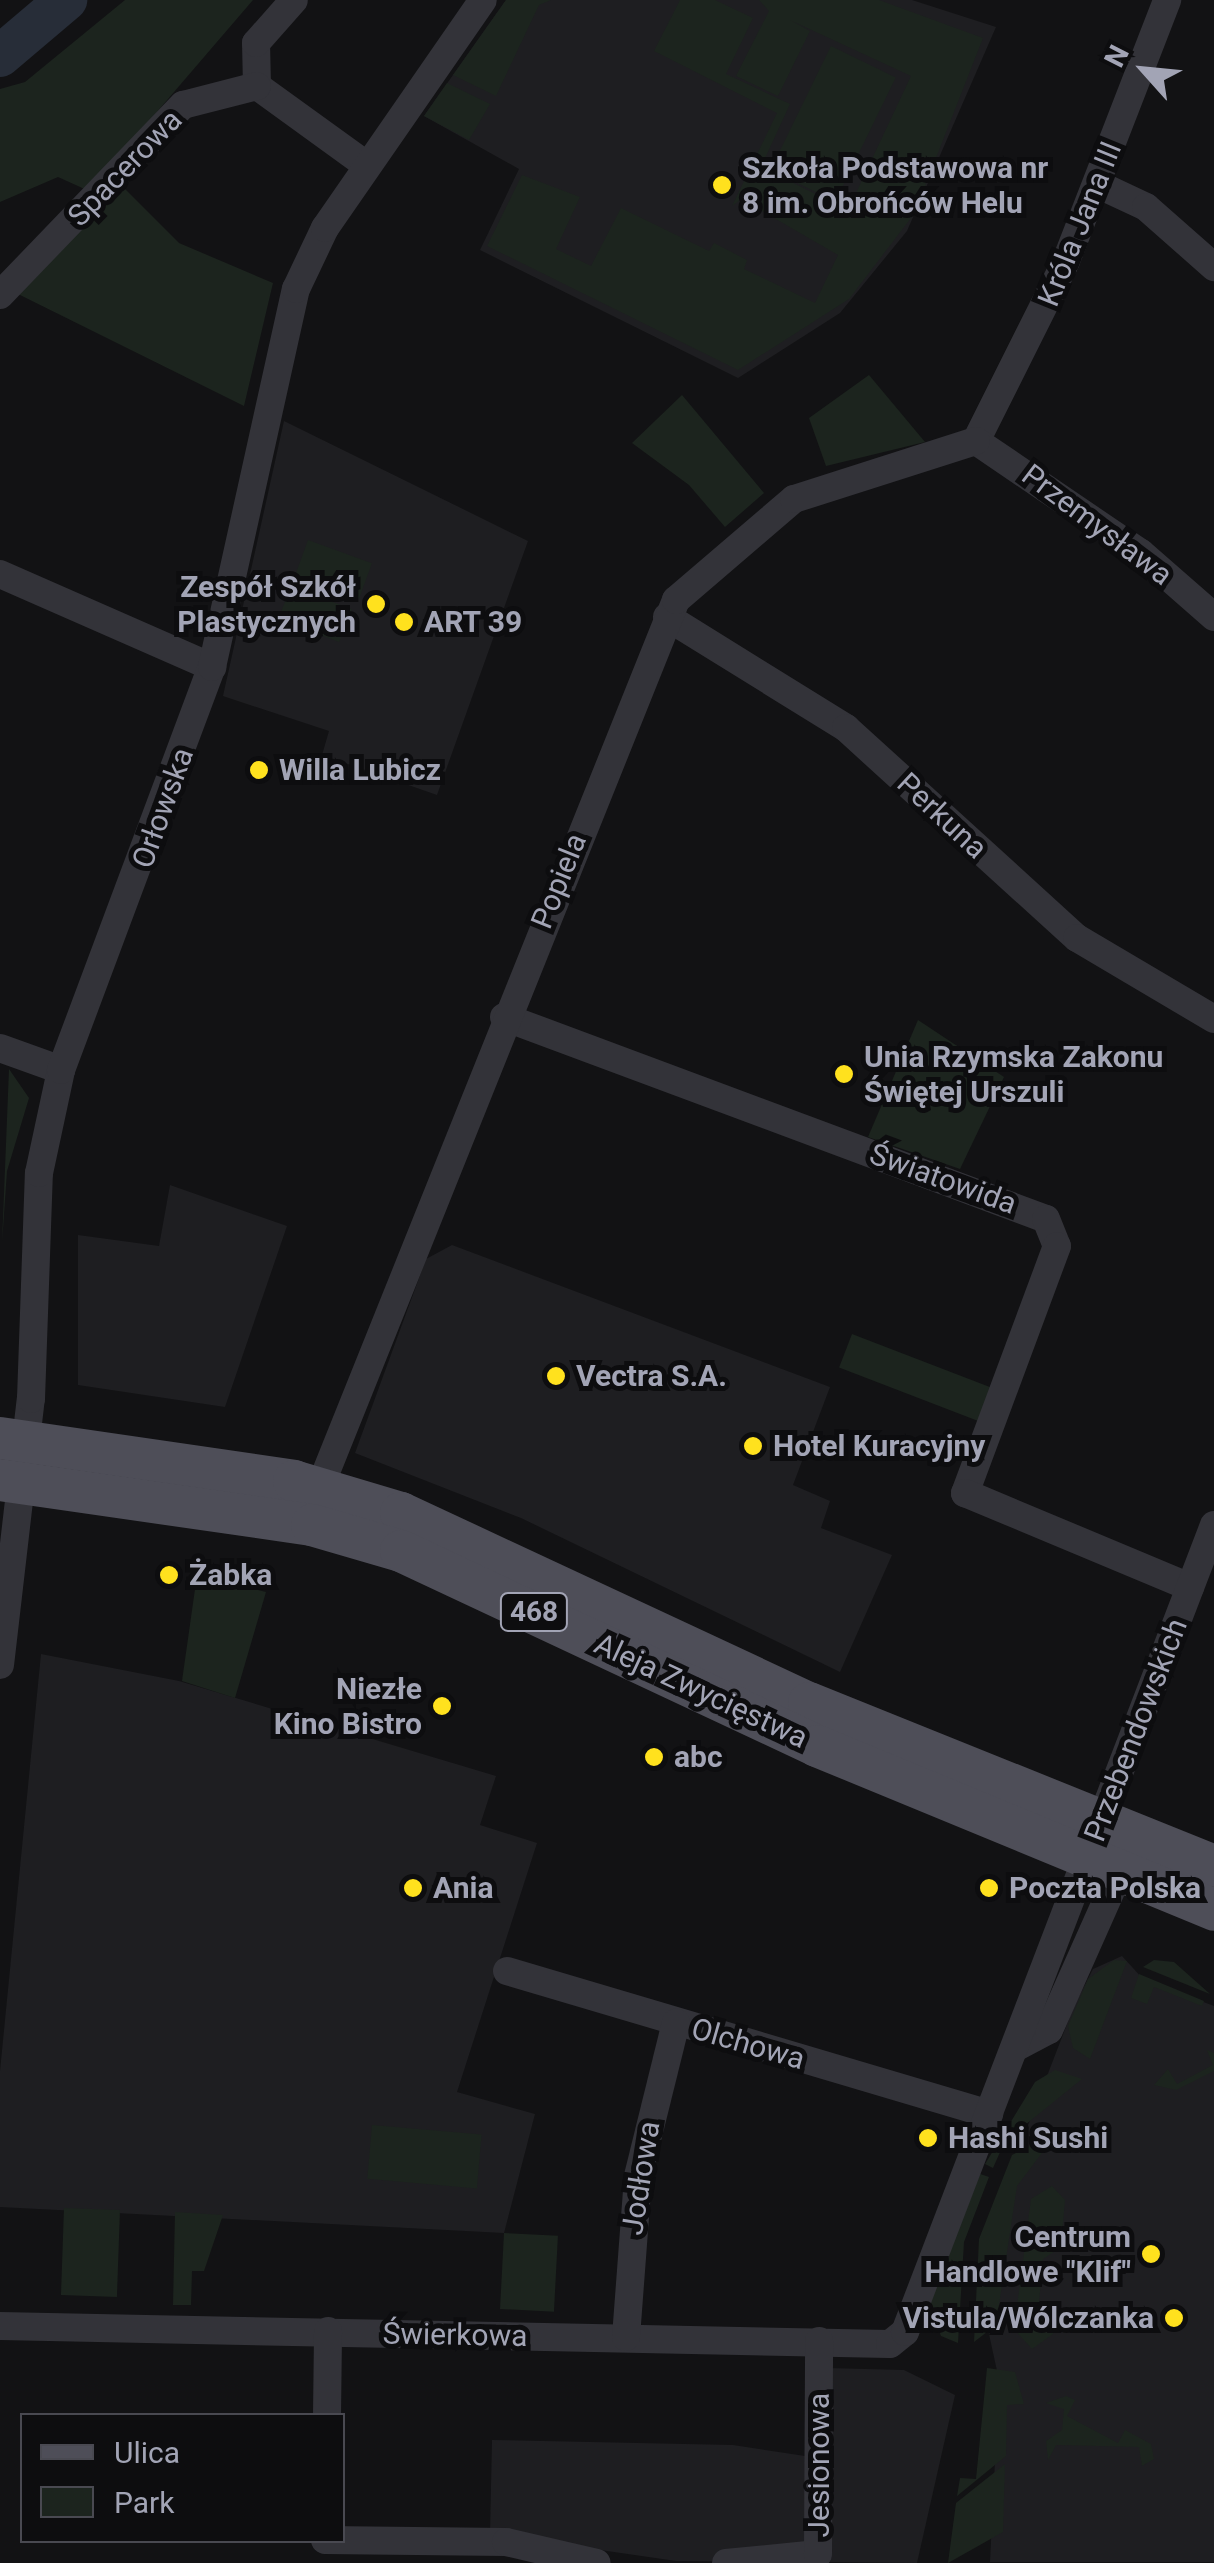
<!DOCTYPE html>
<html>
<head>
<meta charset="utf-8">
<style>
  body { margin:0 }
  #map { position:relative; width:1214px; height:2563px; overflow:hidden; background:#121214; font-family:Roboto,sans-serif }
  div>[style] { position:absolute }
  .built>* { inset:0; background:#1e1e21 }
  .green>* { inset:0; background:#1c241e; transform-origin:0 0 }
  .river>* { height:42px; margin:-21px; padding:0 21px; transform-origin:21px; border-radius:21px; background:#272d38 }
  .minor>* { height:28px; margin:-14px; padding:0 14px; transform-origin:14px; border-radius:14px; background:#333339 }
  .primary>* { height:42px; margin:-21px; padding:0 21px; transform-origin:21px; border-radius:21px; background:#4e4e58 }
  .dots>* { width:28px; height:28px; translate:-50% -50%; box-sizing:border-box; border:5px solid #0d0d0f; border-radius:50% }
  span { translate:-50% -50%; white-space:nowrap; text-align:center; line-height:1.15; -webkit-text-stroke:10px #0d0d0f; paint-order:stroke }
  .shield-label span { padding:2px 8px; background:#0d0d0f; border:2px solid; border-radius:8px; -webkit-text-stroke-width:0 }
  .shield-label { font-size:28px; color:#a2a4b5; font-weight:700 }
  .street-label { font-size:30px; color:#a2a4b5 }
  .poi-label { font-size:30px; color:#a2a4b5; font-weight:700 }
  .left { translate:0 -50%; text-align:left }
  .right { translate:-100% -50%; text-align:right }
  .legend { position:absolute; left:20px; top:2413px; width:325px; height:130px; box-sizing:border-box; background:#0d0d0f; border:2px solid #494951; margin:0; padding:12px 18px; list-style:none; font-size:30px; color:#a2a4b5 }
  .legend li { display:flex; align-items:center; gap:20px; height:50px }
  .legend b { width:50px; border:2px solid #494951 }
  .north { position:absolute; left:1094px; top:20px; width:100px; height:100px; -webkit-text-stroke:8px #0d0d0f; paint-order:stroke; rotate:297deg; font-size:28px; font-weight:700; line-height:40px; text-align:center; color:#a2a4b5 }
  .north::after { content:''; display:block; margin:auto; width:35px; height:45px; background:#a2a4b5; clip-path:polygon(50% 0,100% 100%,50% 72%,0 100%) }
</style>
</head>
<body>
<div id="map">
  <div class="built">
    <i style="clip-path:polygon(506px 0,912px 0,996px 27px,907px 231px,840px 313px,738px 378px,480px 250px,519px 169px,424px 116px)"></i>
    <i style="clip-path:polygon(284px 421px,528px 541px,437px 795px,322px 755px,329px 731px,223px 696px)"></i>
    <i style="clip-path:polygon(170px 1185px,287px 1226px,225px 1407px,78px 1385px,78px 1235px,159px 1246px)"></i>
    <i style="clip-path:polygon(452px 1245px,830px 1387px,793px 1485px,830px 1501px,821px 1528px,892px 1555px,840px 1672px,521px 1518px,355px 1453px,426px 1259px)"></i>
    <i style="clip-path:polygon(41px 1654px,179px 1681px,496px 1776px,480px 1825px,537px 1843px,457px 2092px,535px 2114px,504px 2233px,0 2207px,0 2071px)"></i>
    <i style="clip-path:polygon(1122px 1956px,1143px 1979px,1214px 2006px,1214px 2562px,990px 2562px,999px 2380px,987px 2325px,1015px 2159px,1074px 2006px,1093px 1969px)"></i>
    <i style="clip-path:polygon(827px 2368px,904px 2370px,955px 2395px,917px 2563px,825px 2562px)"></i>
    <i style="clip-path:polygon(492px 2440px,733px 2445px,805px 2456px,811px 2562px,676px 2561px,490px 2534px)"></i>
  </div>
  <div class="green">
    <i style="clip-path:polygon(125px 0,253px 0,89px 191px,58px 177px,0 202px,0 89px,25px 82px)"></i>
    <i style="clip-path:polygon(506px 0,551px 0,539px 5px,496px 96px,453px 75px)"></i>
    <i style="clip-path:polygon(680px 0,715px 0,753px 18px,726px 74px,790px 104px,761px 167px,848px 210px,911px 76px,790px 20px,810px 31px,778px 96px,736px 76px,769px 11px,759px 0,879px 0,983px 38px,914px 214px,849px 299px,738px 370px,487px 246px,522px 175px,580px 197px,556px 249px,591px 266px,621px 208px,709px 251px,714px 243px,747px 260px,744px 269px,815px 303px,838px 255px,741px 199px,732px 206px,777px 113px,654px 51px)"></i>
    <i style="left:831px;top:46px;width:72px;height:138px;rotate:26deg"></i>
    <i style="clip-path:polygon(447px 83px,490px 104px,469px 140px,424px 116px)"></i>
    <i style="clip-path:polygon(122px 186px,179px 243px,273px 283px,244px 406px,16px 293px)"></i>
    <i style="clip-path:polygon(869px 375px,925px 442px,826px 466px,809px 418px)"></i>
    <i style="clip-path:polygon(682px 395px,764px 493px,725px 527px,689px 485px,632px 443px)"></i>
    <i style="left:308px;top:540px;width:68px;height:38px;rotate:20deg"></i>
    <i style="left:291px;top:586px;width:65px;height:35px;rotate:21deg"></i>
    <i style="clip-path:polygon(918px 1020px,1004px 1077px,960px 1169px,868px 1137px)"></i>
    <i style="clip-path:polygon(9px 1069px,29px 1098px,7px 1171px,2px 1243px)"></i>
    <i style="left:852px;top:1334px;width:149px;height:36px;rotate:21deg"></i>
    <i style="clip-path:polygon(197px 1575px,266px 1592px,235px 1698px,182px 1681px)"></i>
    <i style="clip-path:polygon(1114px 1960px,1127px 1961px,1090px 2059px,1073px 2048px,1068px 2026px,1088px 1979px)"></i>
    <i style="clip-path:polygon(1154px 1960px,1174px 1962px,1210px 1994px,1143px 1967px)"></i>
    <i style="clip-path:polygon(1139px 1974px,1204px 2001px,1202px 2006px,1154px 1987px,1147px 2004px,1131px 1998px)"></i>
    <i style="clip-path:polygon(1207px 2050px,1214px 2053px,1214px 2071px,1176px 2090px,1154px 2085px,1168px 2069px,1177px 2084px,1213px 2065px)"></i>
    <i style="clip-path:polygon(1055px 2070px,1082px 2079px,1005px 2141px,993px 2168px,985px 2164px,1035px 2082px)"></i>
    <i style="left:372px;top:2125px;width:110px;height:54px;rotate:5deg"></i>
    <i style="clip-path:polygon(1057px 2133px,1017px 2186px,996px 2325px,974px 2342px,979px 2239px,1012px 2155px)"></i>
    <i style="clip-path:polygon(980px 2174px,989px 2177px,964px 2242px,958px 2343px,941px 2336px,929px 2306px)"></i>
    <i style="clip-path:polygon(1052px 2186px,1065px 2200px,1061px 2247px,1043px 2259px,1038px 2313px,1057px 2302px,1053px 2334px,1032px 2349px,1014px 2329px,1031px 2199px)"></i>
    <i style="left:64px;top:2208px;width:56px;height:87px;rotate:2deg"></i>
    <i style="clip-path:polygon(175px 2212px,223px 2215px,204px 2271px,192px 2271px,191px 2305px,173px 2305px)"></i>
    <i style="left:504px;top:2233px;width:54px;height:76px;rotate:3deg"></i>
    <i style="clip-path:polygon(987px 2368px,1015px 2372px,1024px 2404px,1007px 2405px,1006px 2456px,957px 2496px,960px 2478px,976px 2479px)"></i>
    <i style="clip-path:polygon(1066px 2396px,1075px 2400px,1067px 2416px,1118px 2443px,1125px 2430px,1151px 2444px,1154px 2459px,1142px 2466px,1139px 2447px,1056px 2445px,1048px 2460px,1046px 2441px,1062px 2430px,1064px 2409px,1046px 2403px)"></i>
    <i style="clip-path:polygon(1005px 2464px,1003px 2532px,948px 2563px,956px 2503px)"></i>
  </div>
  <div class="river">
    <i style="left:0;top:56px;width:87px;rotate:-40.3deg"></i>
  </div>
  <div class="minor">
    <i style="left:257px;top:86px;width:135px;rotate:35.9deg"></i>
    <i style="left:257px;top:86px;width:43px;rotate:-91.3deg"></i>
    <i style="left:256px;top:43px;width:57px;rotate:-48.5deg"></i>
    <i style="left:1097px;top:184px;width:54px;rotate:25.1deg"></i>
    <i style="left:1146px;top:207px;width:91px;rotate:41.4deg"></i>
    <i style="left:0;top:295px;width:264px;rotate:-46.1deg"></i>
    <i style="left:183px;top:105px;width:76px;rotate:-14.4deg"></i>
    <i style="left:976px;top:441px;width:201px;rotate:-63.4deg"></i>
    <i style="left:1066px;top:261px;width:280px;rotate:-68.8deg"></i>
    <i style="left:976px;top:441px;width:199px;rotate:34.2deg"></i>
    <i style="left:1141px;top:553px;width:97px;rotate:41.2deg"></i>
    <i style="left:0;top:574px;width:232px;rotate:23.7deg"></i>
    <i style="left:667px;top:617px;width:211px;rotate:31.8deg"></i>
    <i style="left:846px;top:728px;width:312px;rotate:42.3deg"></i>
    <i style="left:1077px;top:938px;width:159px;rotate:30.6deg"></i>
    <i style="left:504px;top:1017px;width:578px;rotate:20.44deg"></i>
    <i style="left:1046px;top:1219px;width:29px;rotate:68deg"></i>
    <i style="left:1057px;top:1246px;width:264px;rotate:110.4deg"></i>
    <i style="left:965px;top:1493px;width:244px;rotate:22.7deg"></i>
    <i style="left:0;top:1048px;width:65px;rotate:19.8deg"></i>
    <i style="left:320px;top:1487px;width:956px;rotate:-68.13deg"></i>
    <i style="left:676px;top:600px;width:155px;rotate:-40.6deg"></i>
    <i style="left:794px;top:499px;width:191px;rotate:-17.7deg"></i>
    <i style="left:0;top:1665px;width:268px;rotate:-83.4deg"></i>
    <i style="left:31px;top:1399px;width:226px;rotate:-88deg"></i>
    <i style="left:39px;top:1173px;width:105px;rotate:-77.9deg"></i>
    <i style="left:61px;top:1070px;width:430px;rotate:-69.5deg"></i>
    <i style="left:212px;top:667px;width:387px;rotate:-77.5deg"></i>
    <i style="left:296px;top:289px;width:68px;rotate:-64.6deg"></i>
    <i style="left:325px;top:228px;width:277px;rotate:-55.3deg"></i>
    <i style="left:507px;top:1971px;width:503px;rotate:16.52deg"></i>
    <i style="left:1015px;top:2048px;width:38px;rotate:-28deg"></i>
    <i style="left:1049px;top:2030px;width:172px;rotate:-66deg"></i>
    <i style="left:0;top:2326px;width:890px;rotate:1.16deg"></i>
    <i style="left:890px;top:2344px;width:19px;rotate:-39deg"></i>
    <i style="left:905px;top:2332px;width:864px;rotate:-69.05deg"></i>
    <i style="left:626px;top:2337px;width:161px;rotate:-85.7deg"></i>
    <i style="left:638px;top:2176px;width:158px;rotate:-76.1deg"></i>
    <i style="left:327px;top:2416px;width:85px;rotate:-89.3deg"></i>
    <i style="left:325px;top:2540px;width:181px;rotate:0.6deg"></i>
    <i style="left:506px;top:2542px;width:93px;rotate:13deg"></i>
    <i style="left:726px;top:2563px;width:92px;rotate:-5.6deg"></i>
    <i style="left:818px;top:2554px;width:213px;rotate:-89.7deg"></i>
  </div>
  <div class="primary">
    <i style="left:0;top:1438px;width:297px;rotate:8.3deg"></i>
    <i style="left:294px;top:1481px;width:112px;rotate:16.7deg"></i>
    <i style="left:401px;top:1513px;width:450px;rotate:25deg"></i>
    <i style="left:809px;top:1703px;width:437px;rotate:21.9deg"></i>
    <i style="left:0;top:1480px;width:315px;rotate:8.2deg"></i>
    <i style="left:312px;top:1525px;width:93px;rotate:16.3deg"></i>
    <i style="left:401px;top:1551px;width:459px;rotate:25.1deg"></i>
    <i style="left:817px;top:1746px;width:430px;rotate:22.4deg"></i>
  </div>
  <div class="dots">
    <i style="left:722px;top:185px;background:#ffe11e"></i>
    <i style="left:376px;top:604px;background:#ffe11e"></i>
    <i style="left:404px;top:622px;background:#ffe11e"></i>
    <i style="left:259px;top:770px;background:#ffe11e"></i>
    <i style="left:844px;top:1074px;background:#ffe11e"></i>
    <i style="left:556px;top:1376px;background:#ffe11e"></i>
    <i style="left:753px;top:1446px;background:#ffe11e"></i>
    <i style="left:169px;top:1575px;background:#ffe11e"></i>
    <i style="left:442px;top:1706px;background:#ffe11e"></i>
    <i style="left:654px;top:1757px;background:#ffe11e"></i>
    <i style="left:413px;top:1888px;background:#ffe11e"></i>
    <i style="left:989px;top:1888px;background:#ffe11e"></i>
    <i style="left:928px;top:2138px;background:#ffe11e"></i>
    <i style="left:1151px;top:2254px;background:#ffe11e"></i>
    <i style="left:1174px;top:2318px;background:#ffe11e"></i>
  </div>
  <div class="shield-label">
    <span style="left:534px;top:1612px">468</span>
  </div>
  <div class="street-label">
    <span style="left:125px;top:168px;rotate:-46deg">Spacerowa</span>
    <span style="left:1080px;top:224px;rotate:-68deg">Króla Jana III</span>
    <span style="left:1097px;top:525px;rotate:37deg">Przemysława</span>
    <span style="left:163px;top:808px;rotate:-70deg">Orłowska</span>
    <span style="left:942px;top:816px;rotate:43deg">Perkuna</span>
    <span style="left:559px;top:881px;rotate:-68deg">Popiela</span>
    <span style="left:943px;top:1179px;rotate:20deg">Światowida</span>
    <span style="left:701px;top:1691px;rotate:25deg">Aleja Zwycięstwa</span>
    <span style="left:1136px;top:1730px;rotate:-69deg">Przebendowskich</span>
    <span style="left:748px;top:2044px;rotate:16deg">Olchowa</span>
    <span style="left:641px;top:2178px;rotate:-81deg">Jodłowa</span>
    <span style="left:455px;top:2335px;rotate:1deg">Świerkowa</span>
    <span style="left:819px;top:2465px;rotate:-90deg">Jesionowa</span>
  </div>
  <div class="poi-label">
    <span class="left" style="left:742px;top:185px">Szkoła Podstawowa nr<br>8 im. Obrońców Helu</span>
    <span class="right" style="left:356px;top:604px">Zespół Szkół<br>Plastycznych</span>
    <span class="left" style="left:424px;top:622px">ART 39</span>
    <span class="left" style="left:279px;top:770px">Willa Lubicz</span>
    <span class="left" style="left:864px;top:1074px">Unia Rzymska Zakonu<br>Świętej Urszuli</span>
    <span class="left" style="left:576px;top:1376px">Vectra S.A.</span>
    <span class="left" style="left:773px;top:1446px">Hotel Kuracyjny</span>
    <span class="left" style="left:189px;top:1575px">Żabka</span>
    <span class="right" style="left:422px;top:1706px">Niezłe<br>Kino Bistro</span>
    <span class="left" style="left:674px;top:1757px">abc</span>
    <span class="left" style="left:433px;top:1888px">Ania</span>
    <span class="left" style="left:1009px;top:1888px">Poczta Polska</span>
    <span class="left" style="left:948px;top:2138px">Hashi Sushi</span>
    <span class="right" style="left:1131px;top:2254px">Centrum<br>Handlowe "Klif"</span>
    <span class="right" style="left:1154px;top:2318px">Vistula/Wólczanka</span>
  </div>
  <ul class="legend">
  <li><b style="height:12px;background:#4e4e58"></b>Ulica</li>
  <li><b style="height:28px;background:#1c241e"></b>Park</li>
  </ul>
  <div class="north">N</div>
</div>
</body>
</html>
